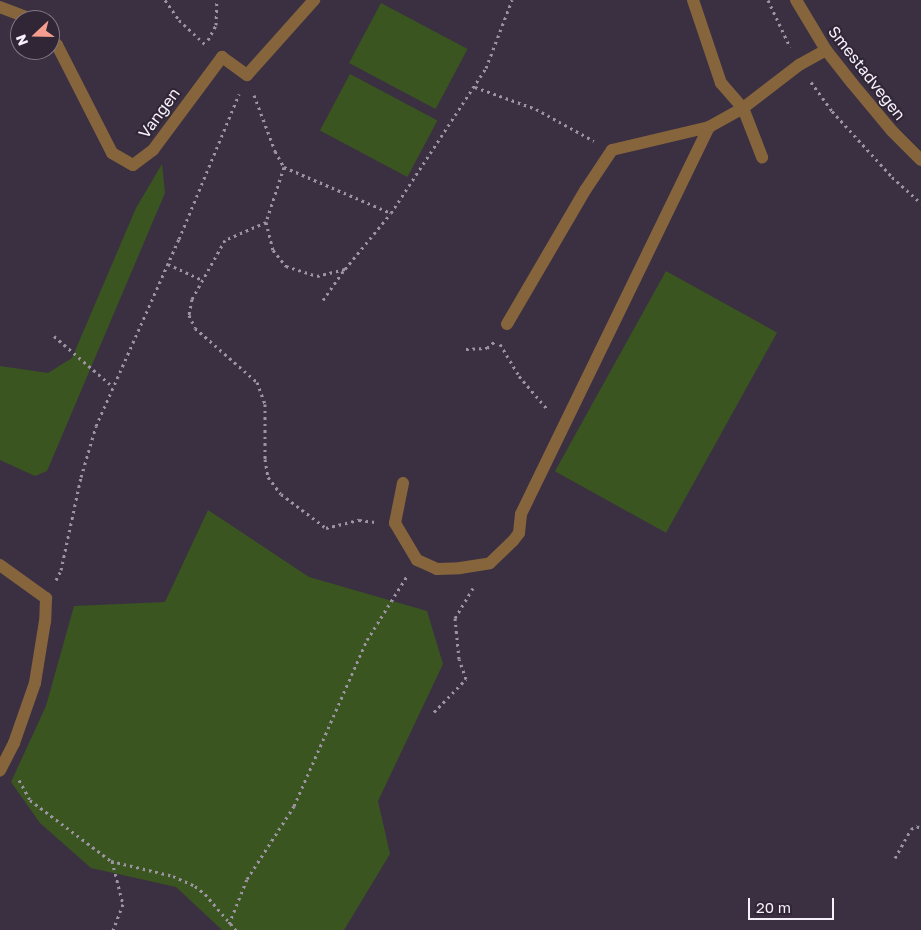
<!DOCTYPE html>
<html>
<head>
<meta charset="utf-8">
<style>
  body { margin:0 }
  #map { position:relative; width:921px; height:930px; overflow:hidden; background:#3a3041; font-family:"Golos Text",sans-serif }
  div>[style] { position:absolute }
  .green>* { inset:0; background:#3b5520; transform-origin:0 0 }
  .path>* { height:3px; margin-top:-1.5px; transform-origin:0; background:repeating-linear-gradient(90deg,#9c94a2 0 2.5px,transparent 0 6.5px) }
  .service>* { height:12px; margin:-6px; padding:0 6px; transform-origin:6px; border-radius:6px; background:#86653d }
  .minor>* { height:12px; margin:-6px; padding:0 6px; transform-origin:6px; border-radius:6px; background:#86653d }
  span { translate:-50% -50%; white-space:nowrap; text-align:center; line-height:1.15; -webkit-text-stroke:4px #302636; paint-order:stroke }
  .street-label { font-size:16px; color:#f7f1fc }
  .north { position:absolute; left:10px; top:10px; width:50px; height:50px; box-sizing:border-box; background:#302636; border:1px solid #807785; border-radius:50%; rotate:249deg; font-size:14px; font-weight:700; line-height:20px; text-align:center; color:#f7f1fc }
  .north::after { content:''; display:block; margin:auto; width:18px; height:22px; background:#f59d8f; clip-path:polygon(50% 0,100% 100%,50% 72%,0 100%) }
  .scale { position:absolute; left:748px; top:898px; width:86px; height:22px; box-sizing:border-box; border:2px solid #f7f1fc; border-top:0; padding-left:6px; font-size:15px; line-height:18px; white-space:nowrap; color:#f7f1fc; -webkit-text-stroke:4px #302636; paint-order:stroke }
</style>
</head>
<body>
<div id="map">
  <div class="green">
    <i style="left:381px;top:3px;width:98px;height:68px;rotate:28deg"></i>
    <i style="left:350px;top:74px;width:99px;height:64px;rotate:28deg"></i>
    <i style="clip-path:polygon(162px 164px,165px 193px,47px 471px,35px 476px,0 460px,0 366px,48px 373px,72px 358px,136px 208px)"></i>
    <i style="left:666px;top:271px;width:127px;height:229px;rotate:29deg"></i>
    <i style="clip-path:polygon(208px 510px,309px 577px,427px 611px,443px 664px,378px 801px,390px 854px,344px 930px,222px 930px,176px 887px,91px 868px,40px 823px,11px 782px,46px 706px,74px 606px,165px 602px)"></i>
  </div>
  <div class="path">
    <i style="left:165px;top:0;width:24px;rotate:55deg"></i>
    <i style="left:179px;top:20px;width:37px;rotate:43deg"></i>
    <i style="left:768px;top:0;width:52px;rotate:64.9deg"></i>
    <i style="left:208px;top:40px;width:17px;rotate:-62deg"></i>
    <i style="left:216px;top:25px;width:25px;rotate:-88deg"></i>
    <i style="left:811px;top:82px;width:36px;rotate:54deg"></i>
    <i style="left:832px;top:111px;width:89px;rotate:47.7deg"></i>
    <i style="left:892px;top:177px;width:39px;rotate:42deg"></i>
    <i style="left:475px;top:87px;width:65px;rotate:19.8deg"></i>
    <i style="left:536px;top:109px;width:66px;rotate:28.9deg"></i>
    <i style="left:254px;top:95px;width:60px;rotate:69.4deg"></i>
    <i style="left:275px;top:151px;width:18px;rotate:61deg"></i>
    <i style="left:284px;top:167px;width:116px;rotate:23.3deg"></i>
    <i style="left:391px;top:213px;width:173px;rotate:-56.8deg"></i>
    <i style="left:486px;top:68px;width:73px;rotate:-69.1deg"></i>
    <i style="left:284px;top:167px;width:58px;rotate:108.1deg"></i>
    <i style="left:266px;top:222px;width:29px;rotate:76deg"></i>
    <i style="left:273px;top:250px;width:21px;rotate:51deg"></i>
    <i style="left:286px;top:266px;width:33px;rotate:18deg"></i>
    <i style="left:317px;top:276px;width:29px;rotate:-14deg"></i>
    <i style="left:266px;top:222px;width:45px;rotate:156.3deg"></i>
    <i style="left:225px;top:240px;width:68px;rotate:119.2deg"></i>
    <i style="left:192px;top:299px;width:16px;rotate:101deg"></i>
    <i style="left:189px;top:315px;width:14px;rotate:65deg"></i>
    <i style="left:195px;top:328px;width:82px;rotate:41.1deg"></i>
    <i style="left:257px;top:382px;width:23px;rotate:70deg"></i>
    <i style="left:265px;top:404px;width:55px;rotate:90deg"></i>
    <i style="left:265px;top:459px;width:18px;rotate:81deg"></i>
    <i style="left:268px;top:477px;width:21px;rotate:53deg"></i>
    <i style="left:281px;top:494px;width:56px;rotate:37.1deg"></i>
    <i style="left:326px;top:528px;width:34px;rotate:-14deg"></i>
    <i style="left:359px;top:520px;width:16px;rotate:7deg"></i>
    <i style="left:168px;top:264px;width:38px;rotate:25deg"></i>
    <i style="left:323px;top:300px;width:38px;rotate:-55deg"></i>
    <i style="left:345px;top:269px;width:72px;rotate:-50.6deg"></i>
    <i style="left:54px;top:336px;width:78px;rotate:40.8deg"></i>
    <i style="left:500px;top:344px;width:37px;rotate:59deg"></i>
    <i style="left:519px;top:376px;width:45px;rotate:49.5deg"></i>
    <i style="left:466px;top:349px;width:21px;rotate:-3deg"></i>
    <i style="left:487px;top:348px;width:11px;rotate:-41deg"></i>
    <i style="left:56px;top:580px;width:11px;rotate:-63deg"></i>
    <i style="left:61px;top:570px;width:95px;rotate:-77.9deg"></i>
    <i style="left:81px;top:477px;width:53px;rotate:-73.6deg"></i>
    <i style="left:96px;top:426px;width:205px;rotate:-66.1deg"></i>
    <i style="left:179px;top:239px;width:157px;rotate:-67.5deg"></i>
    <i style="left:434px;top:712px;width:46px;rotate:-45.9deg"></i>
    <i style="left:466px;top:679px;width:21px;rotate:-109deg"></i>
    <i style="left:459px;top:659px;width:41px;rotate:-95.6deg"></i>
    <i style="left:455px;top:618px;width:35px;rotate:-59deg"></i>
    <i style="left:19px;top:780px;width:23px;rotate:61deg"></i>
    <i style="left:30px;top:800px;width:101px;rotate:37deg"></i>
    <i style="left:111px;top:861px;width:64px;rotate:13.6deg"></i>
    <i style="left:173px;top:876px;width:24px;rotate:24deg"></i>
    <i style="left:195px;top:886px;width:13px;rotate:39deg"></i>
    <i style="left:205px;top:894px;width:48px;rotate:49.3deg"></i>
    <i style="left:895px;top:858px;width:33px;rotate:-61deg"></i>
    <i style="left:911px;top:829px;width:7px;rotate:-27deg"></i>
    <i style="left:917px;top:826px;width:5px;rotate:37deg"></i>
    <i style="left:112px;top:861px;width:44px;rotate:75.7deg"></i>
    <i style="left:123px;top:904px;width:28px;rotate:111deg"></i>
    <i style="left:229px;top:924px;width:48px;rotate:-68.2deg"></i>
    <i style="left:247px;top:879px;width:87px;rotate:-57.2deg"></i>
    <i style="left:294px;top:806px;width:181px;rotate:-66.3deg"></i>
    <i style="left:367px;top:640px;width:75px;rotate:-58deg"></i>
  </div>
  <div class="service">
    <i style="left:693px;top:0;width:88px;rotate:71.4deg"></i>
    <i style="left:721px;top:83px;width:33px;rotate:49deg"></i>
    <i style="left:743px;top:108px;width:53px;rotate:68.8deg"></i>
    <i style="left:507px;top:324px;width:156px;rotate:-59.7deg"></i>
    <i style="left:586px;top:189px;width:47px;rotate:-56.3deg"></i>
    <i style="left:612px;top:150px;width:100px;rotate:-13.3deg"></i>
    <i style="left:709px;top:127px;width:39px;rotate:-29deg"></i>
    <i style="left:743px;top:108px;width:71px;rotate:-37.5deg"></i>
    <i style="left:799px;top:65px;width:31px;rotate:-29deg"></i>
    <i style="left:403px;top:483px;width:41px;rotate:101.3deg"></i>
    <i style="left:395px;top:523px;width:43px;rotate:59.3deg"></i>
    <i style="left:417px;top:560px;width:22px;rotate:24deg"></i>
    <i style="left:437px;top:569px;width:23px;rotate:-2deg"></i>
    <i style="left:460px;top:568px;width:30px;rotate:-9deg"></i>
    <i style="left:490px;top:563px;width:32px;rotate:-44deg"></i>
    <i style="left:513px;top:541px;width:10px;rotate:-53deg"></i>
    <i style="left:519px;top:533px;width:19px;rotate:-84deg"></i>
    <i style="left:521px;top:514px;width:430px;rotate:-64.1deg"></i>
    <i style="left:0;top:565px;width:57px;rotate:35.7deg"></i>
    <i style="left:46px;top:598px;width:23px;rotate:92deg"></i>
    <i style="left:45px;top:621px;width:63px;rotate:99.2deg"></i>
    <i style="left:35px;top:683px;width:64px;rotate:109.3deg"></i>
    <i style="left:14px;top:743px;width:31px;rotate:117deg"></i>
  </div>
  <div class="minor">
    <i style="left:796px;top:0;width:58px;rotate:59deg"></i>
    <i style="left:826px;top:50px;width:42px;rotate:51.8deg"></i>
    <i style="left:852px;top:83px;width:62px;rotate:50.2deg"></i>
    <i style="left:892px;top:131px;width:41px;rotate:45deg"></i>
    <i style="left:0;top:7px;width:36px;rotate:21deg"></i>
    <i style="left:50px;top:38px;width:10px;rotate:45deg"></i>
    <i style="left:57px;top:45px;width:121px;rotate:63deg"></i>
    <i style="left:112px;top:153px;width:24px;rotate:30deg"></i>
    <i style="left:133px;top:165px;width:25px;rotate:-37deg"></i>
    <i style="left:153px;top:150px;width:116px;rotate:-53.4deg"></i>
    <i style="left:222px;top:57px;width:31px;rotate:36deg"></i>
    <i style="left:247px;top:75px;width:101px;rotate:-48.2deg"></i>
  </div>
  <div class="street-label">
    <span style="left:867px;top:73px;rotate:52deg">Smestadvegen</span>
    <span style="left:159px;top:113px;rotate:-54deg">Vangen</span>
  </div>
  <div class="north">N</div>
  <div class="scale">20 m</div>
</div>
</body>
</html>
